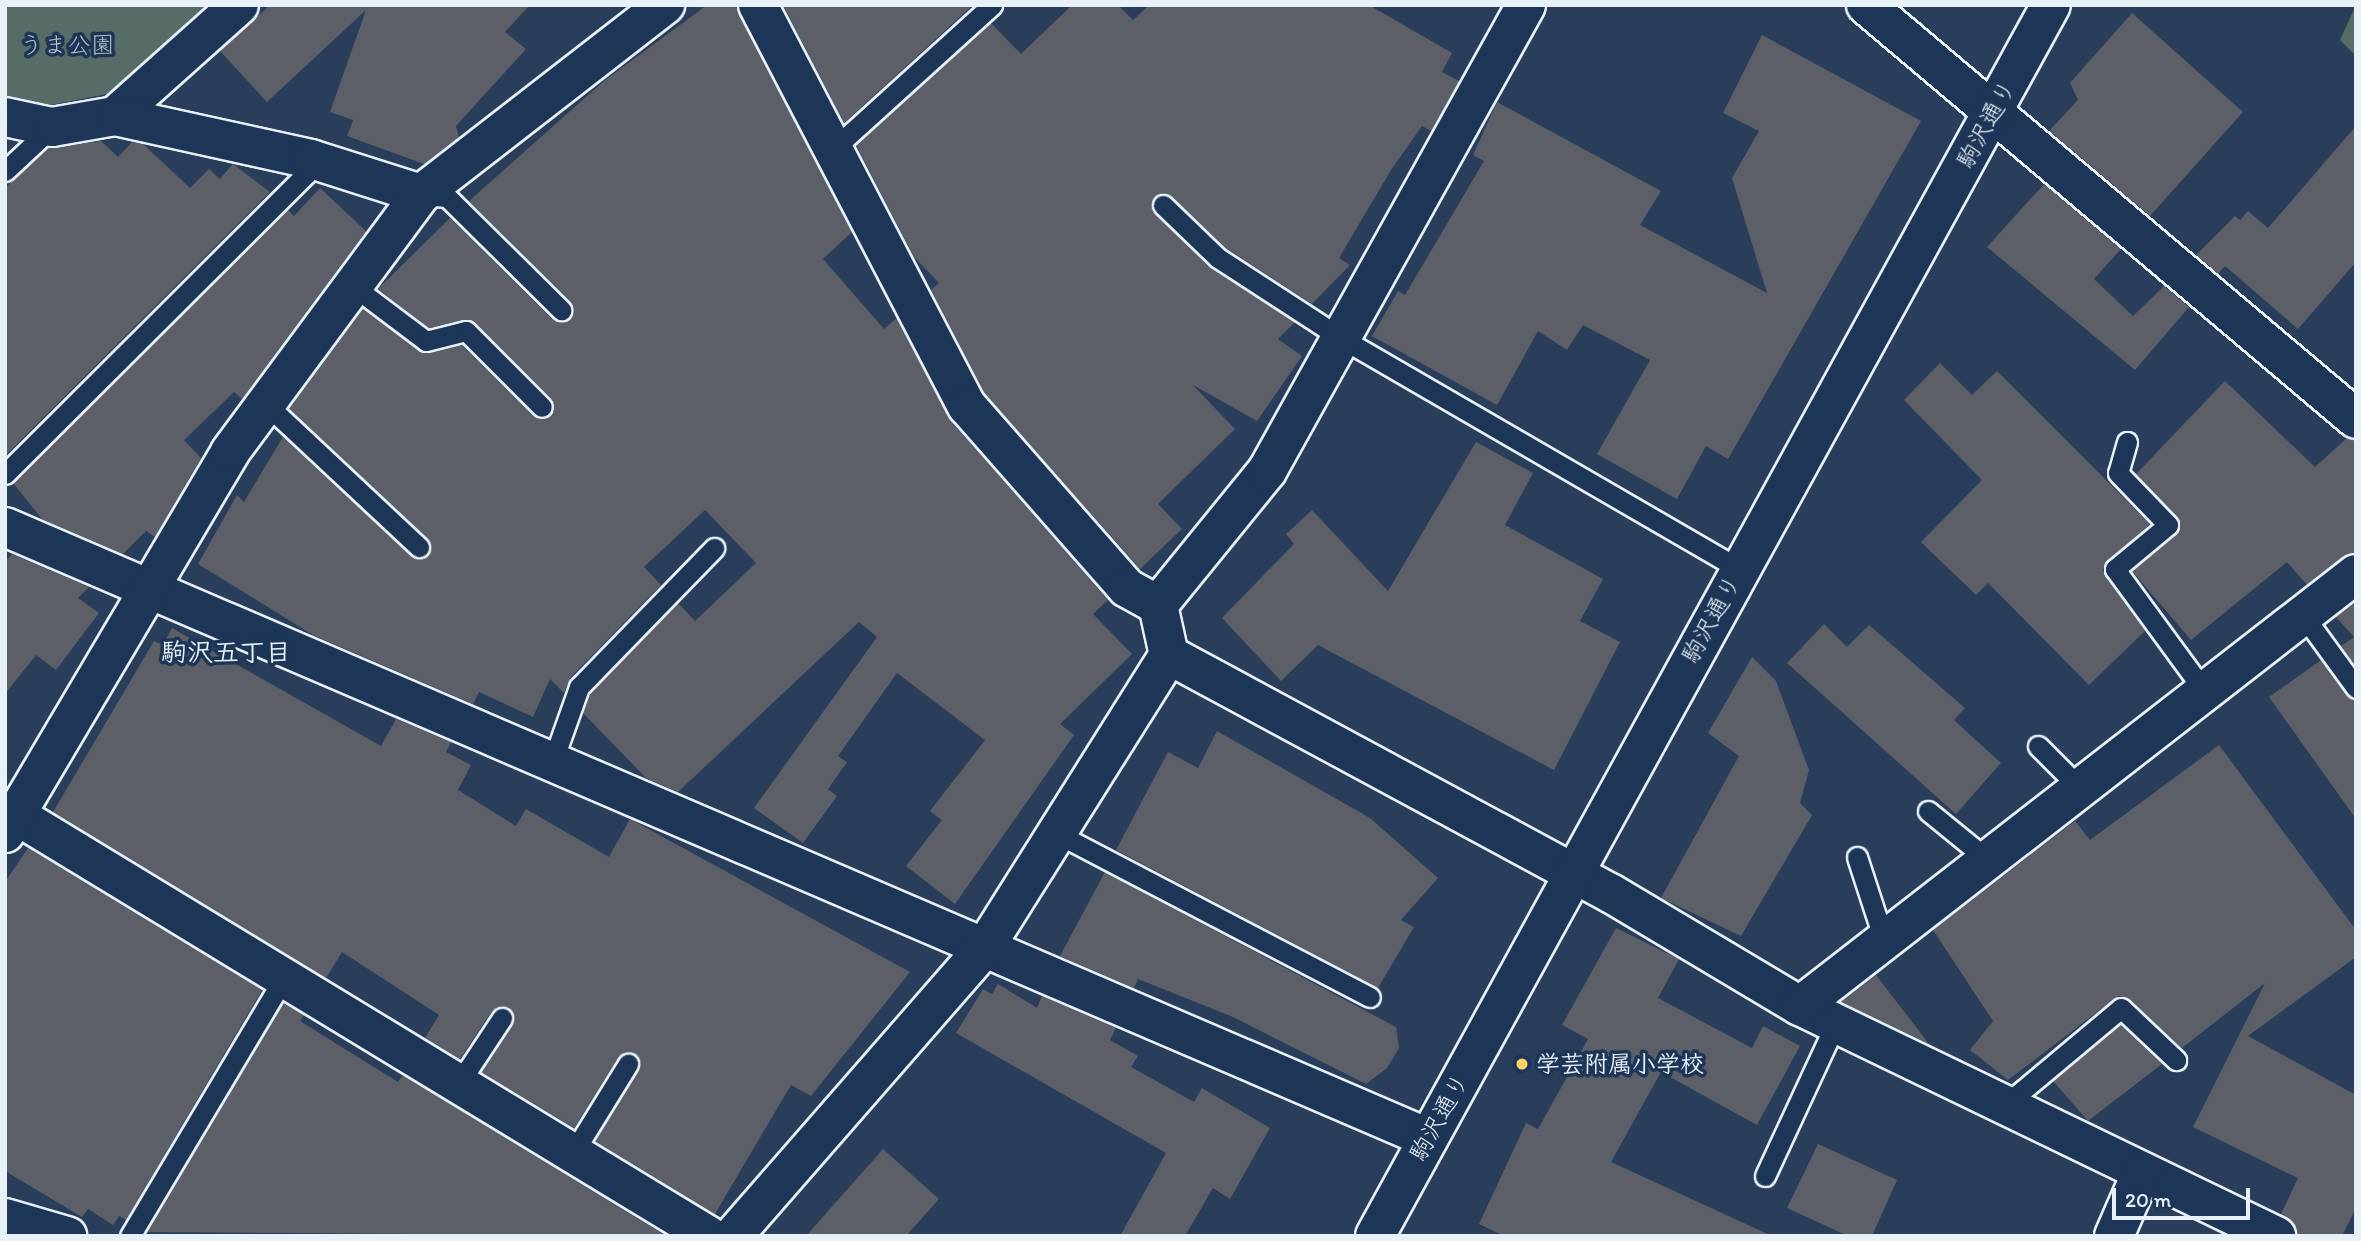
<!DOCTYPE html>
<html>
<head>
<meta charset="utf-8">
<style>
  body { margin:0 }
  #map { position:relative; width:2361px; height:1241px; overflow:hidden; background:#2a3d5a; font-family:Itim,"Klee One",sans-serif }
  div>[style] { position:absolute }
  .green>* { inset:0; background:#576c67 }
  .building>* { inset:0; background:#5c5f67 }
  .roads { filter:drop-shadow(2px 0 #e8f1f8) drop-shadow(-2px 0 #e8f1f8) drop-shadow(0 2px #e8f1f8) drop-shadow(0 -2px #e8f1f8) }
  .lane>* { height:19px; margin:-9.5px; padding:0 9.5px; transform-origin:9.5px; border-radius:9.5px; background:#1d3557 }
  .street>* { height:38px; margin:-19px; padding:0 19px; transform-origin:19px; border-radius:19px; background:#1d3557 }
  .secondary>* { height:38px; margin:-19px; padding:0 19px; transform-origin:19px; border-radius:19px; background:#1d3557 }
  .dots>* { width:19px; height:19px; translate:-50% -50%; box-sizing:border-box; border:4px solid #1d3557; border-radius:50% }
  span { translate:-50% -50%; white-space:nowrap; text-align:center; line-height:1.15; -webkit-text-stroke:7px #1d3557; paint-order:stroke }
  .park-label { font-size:24px; color:#b5c2c5 }
  .street-label { font-size:24px; color:#e8f1f8 }
  .poi-label { font-size:24px; color:#e8f1f8; font-weight:700 }
  .left { translate:0 -50%; text-align:left }
  .neighbourhood-label { font-size:26px; color:#e8f1f8; font-weight:700 }
  .frame { position:absolute; inset:0; border:7px solid #e8f1f8; pointer-events:none }
  .scale { position:absolute; left:2112px; top:1188px; width:138px; height:32px; box-sizing:border-box; border:4px solid #e8f1f8; border-top:0; padding-left:9px; font-size:21px; line-height:24px; white-space:nowrap; color:#e8f1f8; -webkit-text-stroke:5px #1d3557; paint-order:stroke }
</style>
</head>
<body>
<div id="map">
  <div class="green">
    <i style="clip-path:polygon(5px 5px,213px 5px,107px 94px,30px 109px,5px 102px)"></i>
    <i style="clip-path:polygon(2356px 5px,2356px 56px,2340px 40px)"></i>
  </div>
  <div class="building">
    <i style="clip-path:polygon(270px 5px,530px 5px,505px 32px,526px 49px,456px 126px,459px 137px,424px 164px,347px 136px,353px 120px,330px 112px,366px 10px,267px 102px,220px 51px)"></i>
    <i style="clip-path:polygon(707px 5px,736px 5px,852px 232px,823px 259px,884px 329px,897px 318px,950px 420px,1108px 600px,1093px 614px,1132px 654px,1060px 724px,1074px 735px,955px 904px,906px 866px,942px 820px,930px 811px,985px 740px,897px 673px,838px 756px,847px 762px,828px 789px,837px 796px,803px 843px,754px 808px,877px 637px,859px 622px,678px 792px,646px 778px,583px 713px,590px 694px,678px 603px,695px 621px,756px 563px,705px 510px,644px 567px,661px 585px,570px 678px,564px 693px,550px 679px,533px 717px,479px 692px,473px 704px,313px 635px,198px 564px,237px 495px,244px 502px,283px 437px,411px 556px,428px 555px,427px 538px,289px 409px,363px 309px,423px 353px,462px 345px,533px 416px,550px 416px,551px 398px,474px 322px,429px 328px,378px 289px,450px 218px,552px 319px,569px 319px,570px 301px,469px 201px,604px 81px)"></i>
    <i style="clip-path:polygon(783px 5px,973px 5px,844px 123px)"></i>
    <i style="clip-path:polygon(1072px 5px,1118px 5px,1133px 20px,1149px 5px,1369px 5px,1452px 53px,1442px 72px,1459px 81px,1431px 131px,1422px 126px,1391px 170px,1339px 258px,1350px 265px,1312px 304px,1226px 248px,1171px 196px,1154px 197px,1154px 213px,1209px 267px,1295px 322px,1278px 339px,1302px 356px,1257px 421px,1193px 385px,1235px 429px,1158px 504px,1182px 529px,1140px 569px,985px 394px,931px 290px,939px 283px,914px 257px,856px 145px,991px 23px,1021px 54px)"></i>
    <i style="clip-path:polygon(2132px 13px,2243px 112px,2150px 216px,2049px 131px,2078px 100px,2070px 83px)"></i>
    <i style="clip-path:polygon(1762px 35px,1921px 121px,1728px 459px,1706px 446px,1677px 499px,1597px 454px,1650px 360px,1583px 325px,1567px 350px,1538px 331px,1497px 405px,1372px 336px,1398px 291px,1405px 295px,1484px 161px,1473px 155px,1497px 102px,1661px 191px,1640px 225px,1767px 293px,1732px 178px,1759px 131px,1723px 113px)"></i>
    <i style="clip-path:polygon(2356px 126px,2356px 262px,2298px 329px,2225px 266px,2218px 274px,2196px 255px,2235px 216px,2240px 220px,2248px 211px,2268px 228px)"></i>
    <i style="clip-path:polygon(101px 141px,118px 157px,132px 142px,143px 144px,190px 188px,209px 169px,220px 179px,233px 164px,270px 192px,5px 456px,5px 188px,47px 148px)"></i>
    <i style="clip-path:polygon(2044px 184px,2121px 249px,2094px 279px,2133px 316px,2164px 286px,2189px 307px,2135px 370px,1987px 247px)"></i>
    <i style="clip-path:polygon(320px 188px,366px 231px,242px 399px,234px 392px,184px 440px,201px 458px,155px 537px,146px 531px,123px 554px,42px 519px,13px 483px,288px 210px,294px 216px)"></i>
    <i style="clip-path:polygon(1940px 363px,1972px 395px,1997px 371px,2150px 524px,2103px 570px,2145px 631px,2089px 685px,1988px 583px,1976px 595px,1921px 542px,1982px 480px,1904px 400px)"></i>
    <i style="clip-path:polygon(2225px 381px,2315px 467px,2347px 438px,2356px 440px,2356px 553px,2307px 585px,2287px 562px,2191px 640px,2132px 571px,2176px 534px,2180px 523px,2136px 474px)"></i>
    <i style="clip-path:polygon(1476px 442px,1533px 473px,1505px 525px,1603px 579px,1580px 621px,1620px 642px,1554px 770px,1318px 645px,1281px 681px,1222px 618px,1294px 544px,1286px 534px,1312px 510px,1388px 591px)"></i>
    <i style="clip-path:polygon(12px 554px,89px 587px,78px 598px,99px 613px,56px 670px,36px 655px,5px 694px,5px 562px)"></i>
    <i style="clip-path:polygon(2356px 602px,2356px 667px,2341px 646px,2354px 637px,2336px 617px)"></i>
    <i style="clip-path:polygon(1824px 624px,1847px 647px,1869px 625px,1965px 708px,1954px 720px,2001px 763px,1956px 814px,1787px 663px)"></i>
    <i style="clip-path:polygon(172px 628px,381px 746px,396px 719px,451px 742px,446px 752px,471px 765px,458px 790px,516px 826px,526px 809px,609px 857px,630px 819px,910px 972px,811px 1096px,791px 1085px,715px 1214px,595px 1141px,638px 1070px,634px 1053px,618px 1058px,574px 1128px,481px 1072px,513px 1024px,508px 1007px,492px 1011px,460px 1059px,425px 1038px,439px 1015px,342px 952px,326px 978px,53px 812px,154px 641px,163px 645px)"></i>
    <i style="clip-path:polygon(1752px 657px,1776px 681px,1809px 770px,1800px 803px,1812px 815px,1741px 936px,1661px 898px,1739px 756px,1708px 733px)"></i>
    <i style="clip-path:polygon(2321px 660px,2356px 700px,2356px 819px,2269px 697px)"></i>
    <i style="clip-path:polygon(1217px 731px,1370px 818px,1438px 878px,1401px 920px,1414px 927px,1378px 988px,1116px 850px,1168px 752px,1198px 768px)"></i>
    <i style="clip-path:polygon(2219px 745px,2356px 930px,2356px 957px,2248px 1036px,2356px 1095px,2356px 1208px,2342px 1236px,2298px 1236px,2281px 1214px,2298px 1178px,2193px 1127px,2265px 983px,2182px 1048px,2129px 999px,2118px 996px,2008px 1080px,1970px 1050px,1993px 1021px,1933px 930px,2075px 821px,2090px 840px)"></i>
    <i style="clip-path:polygon(28px 848px,262px 990px,126px 1220px,119px 1216px,113px 1225px,88px 1209px,82px 1217px,5px 1171px,5px 882px)"></i>
    <i style="clip-path:polygon(1105px 872px,1396px 1027px,1399px 1048px,1387px 1068px,1366px 1084px,1233px 1017px,1138px 979px,1134px 988px,1060px 956px)"></i>
    <i style="clip-path:polygon(1616px 928px,1679px 959px,1658px 998px,1752px 1048px,1763px 1026px,1800px 1046px,1757px 1125px,1661px 1072px,1611px 1162px,1772px 1236px,1504px 1236px,1479px 1224px,1526px 1123px,1538px 1129px,1588px 1039px,1562px 1025px)"></i>
    <i style="clip-path:polygon(1876px 975px,1929px 1044px,1841px 1002px)"></i>
    <i style="clip-path:polygon(998px 984px,1037px 1008px,1042px 996px,1116px 1028px,1110px 1040px,1138px 1056px,1131px 1067px,1194px 1102px,1202px 1088px,1270px 1128px,1230px 1199px,1213px 1188px,1185px 1236px,1120px 1236px,1166px 1153px,956px 1033px,983px 989px,992px 994px)"></i>
    <i style="clip-path:polygon(283px 1003px,304px 1015px,300px 1021px,398px 1082px,403px 1075px,666px 1236px,146px 1232px)"></i>
    <i style="clip-path:polygon(2120px 1024px,2162px 1064px,2088px 1121px,2053px 1081px)"></i>
    <i style="clip-path:polygon(1818px 1144px,1897px 1180px,1872px 1236px,1848px 1236px,1787px 1208px)"></i>
    <i style="clip-path:polygon(883px 1149px,939px 1199px,906px 1236px,806px 1236px)"></i>
  </div>
  <div class="roads">
    <div class="lane">
      <i style="left:830px;top:152px;width:219px;rotate:-42.2deg"></i>
      <i style="left:5px;top:171px;width:64px;rotate:-43.1deg"></i>
      <i style="left:423px;top:195px;width:24px;rotate:5deg"></i>
      <i style="left:447px;top:197px;width:161px;rotate:44.7deg"></i>
      <i style="left:1163px;top:205px;width:76px;rotate:43.9deg"></i>
      <i style="left:1218px;top:258px;width:147px;rotate:33deg"></i>
      <i style="left:1341px;top:338px;width:460px;rotate:30.1deg"></i>
      <i style="left:353px;top:286px;width:91px;rotate:37deg"></i>
      <i style="left:426px;top:341px;width:41px;rotate:-14deg"></i>
      <i style="left:466px;top:331px;width:107px;rotate:45deg"></i>
      <i style="left:265px;top:403px;width:211px;rotate:43.1deg"></i>
      <i style="left:2127px;top:442px;width:32px;rotate:106deg"></i>
      <i style="left:2118px;top:473px;width:72px;rotate:46.1deg"></i>
      <i style="left:2168px;top:525px;width:69px;rotate:140.3deg"></i>
      <i style="left:2115px;top:569px;width:152px;rotate:53.8deg"></i>
      <i style="left:5px;top:474px;width:425px;rotate:-44.9deg"></i>
      <i style="left:306px;top:174px;width:16px;rotate:-72deg"></i>
      <i style="left:2303px;top:615px;width:90px;rotate:54deg"></i>
      <i style="left:2038px;top:746px;width:59px;rotate:45deg"></i>
      <i style="left:552px;top:763px;width:81px;rotate:-70.4deg"></i>
      <i style="left:579px;top:687px;width:194px;rotate:-45.8deg"></i>
      <i style="left:1928px;top:811px;width:77px;rotate:39.2deg"></i>
      <i style="left:1056px;top:833px;width:354px;rotate:27.6deg"></i>
      <i style="left:1857px;top:857px;width:87px;rotate:72deg"></i>
      <i style="left:459px;top:1083px;width:78px;rotate:-56.5deg"></i>
      <i style="left:2005px;top:1105px;width:151px;rotate:-39.9deg"></i>
      <i style="left:2121px;top:1008px;width:76px;rotate:43.4deg"></i>
      <i style="left:573px;top:1153px;width:105px;rotate:-58.3deg"></i>
      <i style="left:1765px;top:1176px;width:169px;rotate:-65.1deg"></i>
      <i style="left:130px;top:1236px;width:300px;rotate:-59.2deg"></i>
    </div>
    <div class="street">
      <i style="left:758px;top:5px;width:452px;rotate:62.5deg"></i>
      <i style="left:967px;top:406px;width:242px;rotate:48.7deg"></i>
      <i style="left:1127px;top:588px;width:35px;rotate:29deg"></i>
      <i style="left:1158px;top:605px;width:51px;rotate:77.6deg"></i>
      <i style="left:1169px;top:655px;width:503px;rotate:28.35deg"></i>
      <i style="left:1612px;top:894px;width:219px;rotate:30.8deg"></i>
      <i style="left:1800px;top:1006px;width:529px;rotate:25.79deg"></i>
      <i style="left:1866px;top:5px;width:641px;rotate:40.19deg"></i>
      <i style="left:115px;top:116px;width:166px;rotate:-41.8deg"></i>
      <i style="left:5px;top:117px;width:48px;rotate:12deg"></i>
      <i style="left:52px;top:127px;width:64px;rotate:-9.9deg"></i>
      <i style="left:115px;top:116px;width:201px;rotate:12.4deg"></i>
      <i style="left:311px;top:159px;width:115px;rotate:17.7deg"></i>
      <i style="left:5px;top:527px;width:1549px;rotate:23.24deg"></i>
      <i style="left:1158px;top:605px;width:173px;rotate:-50.9deg"></i>
      <i style="left:1267px;top:471px;width:533px;rotate:-60.93deg"></i>
      <i style="left:16px;top:815px;width:811px;rotate:31.28deg"></i>
      <i style="left:5px;top:833px;width:442px;rotate:-59.4deg"></i>
      <i style="left:230px;top:452px;width:321px;rotate:-53.5deg"></i>
      <i style="left:421px;top:194px;width:309px;rotate:-37.8deg"></i>
      <i style="left:1800px;top:1006px;width:704px;rotate:-37.85deg"></i>
      <i style="left:5px;top:1218px;width:65px;rotate:16.2deg"></i>
      <i style="left:733px;top:1236px;width:383px;rotate:-48.9deg"></i>
      <i style="left:985px;top:947px;width:345px;rotate:-57.8deg"></i>
      <i style="left:2114px;top:1236px;width:70px;rotate:-66.4deg"></i>
    </div>
    <div class="secondary">
      <i style="left:1375px;top:1236px;width:1404px;rotate:-61.23deg"></i>
    </div>
  </div>
  <div class="dots">
    <i style="left:1522px;top:1064px;background:#ffd166"></i>
  </div>
  <div class="park-label">
    <span style="left:67px;top:45px">うま公園</span>
  </div>
  <div class="street-label">
    <span style="left:1986px;top:124px;rotate:-61deg">駒沢通り</span>
    <span style="left:1711px;top:619px;rotate:-61deg">駒沢通り</span>
    <span style="left:1439px;top:1117px;rotate:-61deg">駒沢通り</span>
  </div>
  <div class="poi-label">
    <span class="left" style="left:1536px;top:1064px">学芸附属小学校</span>
  </div>
  <div class="neighbourhood-label">
    <span style="left:226px;top:653px">駒沢五丁目</span>
  </div>
  <div class="frame"></div>
  <div class="scale">20 m</div>
</div>
</body>
</html>
